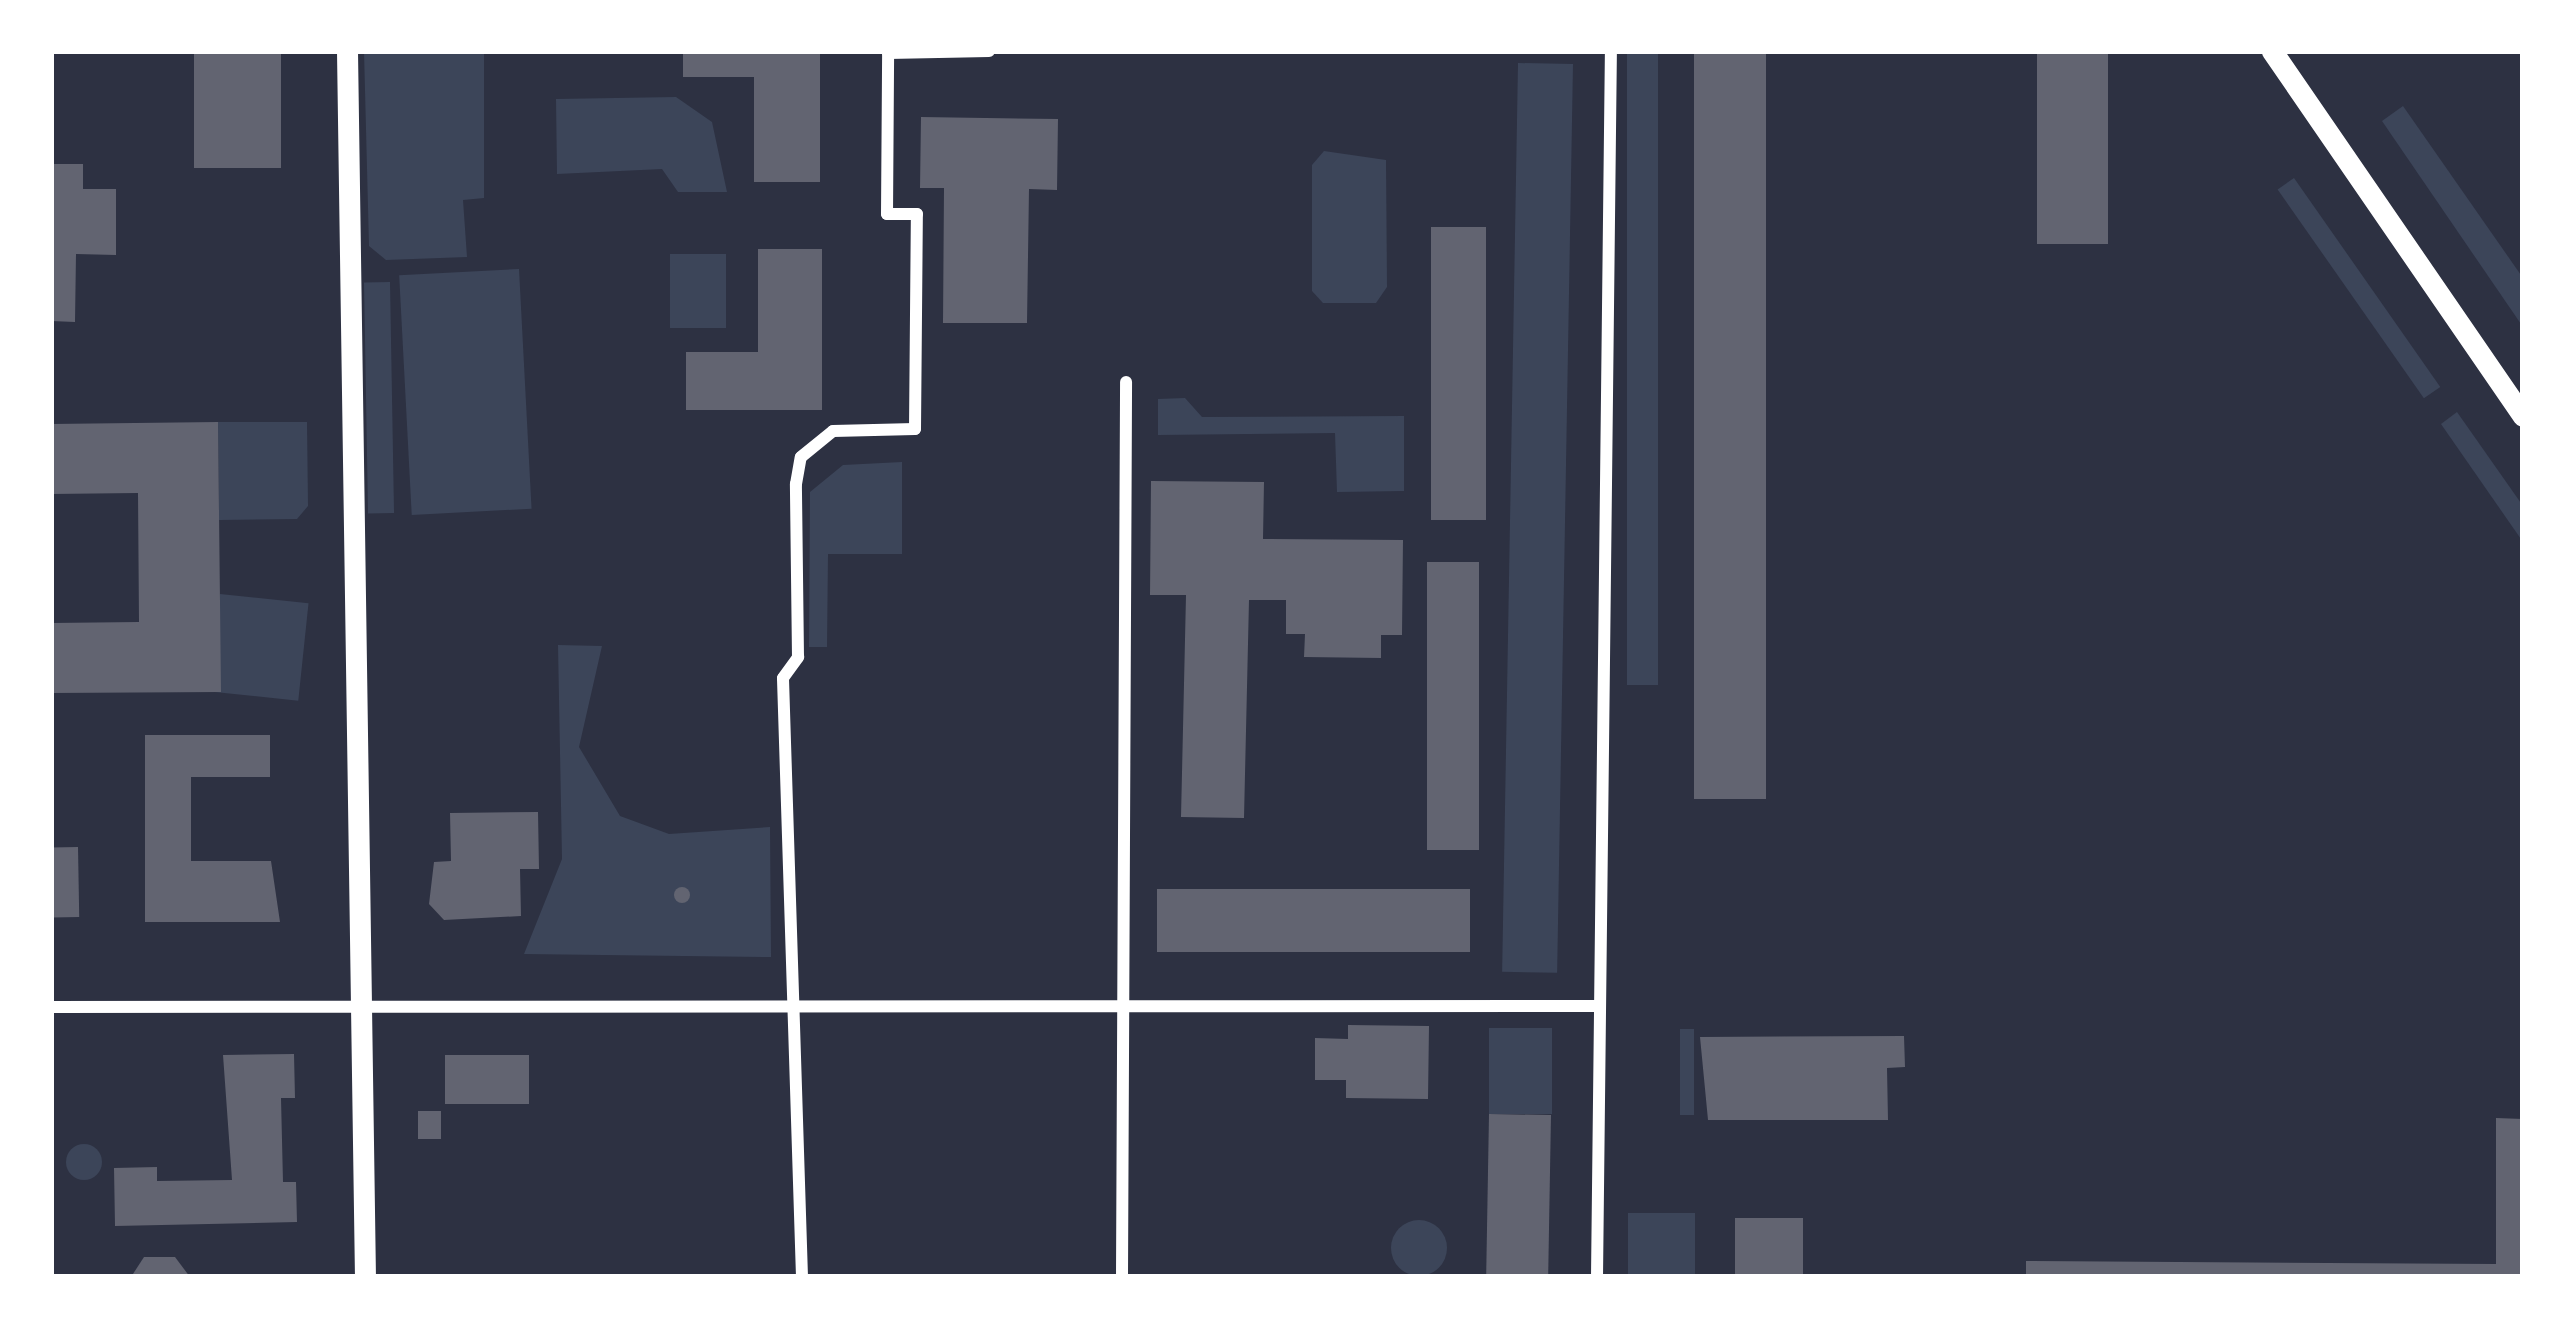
<!DOCTYPE html>
<html>
<head>
<meta charset="utf-8">
<style>
  body { margin:0 }
  #map { position:relative; width:2574px; height:1328px; overflow:hidden; background:#2d3142; font-family:Barlow,sans-serif }
  div>[style] { position:absolute }
  .green>* { inset:0; background:#3c4559; transform-origin:0 0 }
  .round { border-radius:50% }
  .building>* { inset:0; background:#626471; transform-origin:0 0 }
  .minor>* { height:12px; margin:-6px; padding:0 6px; transform-origin:6px; border-radius:6px; background:#fff }
  .tertiary>* { height:21px; margin:-10.5px; padding:0 10.5px; transform-origin:10.5px; border-radius:10.5px; background:#fff }
  .secondary>* { height:21px; margin:-10.5px; padding:0 10.5px; transform-origin:10.5px; border-radius:10.5px; background:#fff }
  span { translate:-50% -50%; white-space:nowrap; text-align:center; line-height:1.15; -webkit-text-stroke:12px #fff; paint-order:stroke }
  .frame { position:absolute; inset:0; border:54px solid #fff; pointer-events:none }
</style>
</head>
<body>
<div id="map">
  <div class="green">
    <i style="clip-path:polygon(364px 51px,484px 51px,484px 198px,463px 200px,467px 257px,386px 260px,369px 246px)"></i>
    <i style="left:1627px;top:51px;width:31px;height:634px"></i>
    <i style="left:1518px;top:63px;width:55px;height:909px;rotate:1deg"></i>
    <i style="clip-path:polygon(676px 97px,712px 122px,727px 192px,678px 192px,662px 169px,557px 174px,556px 99px)"></i>
    <i style="clip-path:polygon(2403px 106px,2523px 278px,2523px 327px,2382px 121px)"></i>
    <i style="clip-path:polygon(1324px 151px,1386px 160px,1387px 287px,1376px 303px,1323px 303px,1312px 291px,1312px 165px)"></i>
    <i style="left:2294px;top:178px;width:255px;height:20px;rotate:55deg"></i>
    <i style="left:726px;top:254px;width:74px;height:56px;rotate:90deg"></i>
    <i style="left:519px;top:269px;width:240px;height:120px;rotate:87deg"></i>
    <i style="left:390px;top:282px;width:231px;height:26px;rotate:89deg"></i>
    <i style="clip-path:polygon(1185px 398px,1202px 417px,1404px 416px,1404px 491px,1337px 492px,1335px 433px,1158px 435px,1158px 399px)"></i>
    <i style="clip-path:polygon(2457px 412px,2523px 506px,2523px 542px,2441px 424px)"></i>
    <i style="clip-path:polygon(218px 422px,307px 422px,308px 506px,297px 519px,219px 520px)"></i>
    <i style="clip-path:polygon(902px 462px,902px 554px,828px 554px,827px 647px,809px 647px,810px 492px,843px 465px)"></i>
    <i style="left:220px;top:594px;width:89px;height:98px;rotate:6deg"></i>
    <i style="clip-path:polygon(558px 645px,602px 646px,579px 747px,620px 816px,669px 834px,770px 827px,771px 957px,524px 954px,562px 859px)"></i>
    <i style="left:1489px;top:1028px;width:63px;height:86px"></i>
    <i style="left:1680px;top:1029px;width:14px;height:86px"></i>
    <i class="round" style="left:66px;top:1144px;width:36px;height:36px"></i>
    <i style="left:1628px;top:1213px;width:67px;height:64px"></i>
    <i class="round" style="left:1391px;top:1220px;width:56px;height:56px"></i>
  </div>
  <div class="building">
    <i style="left:194px;top:51px;width:87px;height:117px"></i>
    <i style="clip-path:polygon(683px 51px,820px 51px,820px 182px,754px 182px,754px 77px,683px 77px)"></i>
    <i style="left:1694px;top:51px;width:72px;height:748px"></i>
    <i style="left:2037px;top:51px;width:71px;height:193px"></i>
    <i style="clip-path:polygon(921px 117px,1058px 119px,1057px 190px,1029px 189px,1027px 323px,943px 323px,944px 188px,920px 188px)"></i>
    <i style="clip-path:polygon(51px 164px,83px 164px,83px 189px,116px 189px,116px 255px,76px 254px,75px 322px,51px 321px)"></i>
    <i style="left:1486px;top:227px;width:293px;height:55px;rotate:90deg"></i>
    <i style="clip-path:polygon(758px 249px,822px 249px,822px 410px,686px 410px,686px 352px,758px 352px)"></i>
    <i style="clip-path:polygon(218px 422px,221px 692px,51px 693px,51px 623px,139px 622px,138px 493px,51px 494px,51px 424px)"></i>
    <i style="clip-path:polygon(1151px 481px,1264px 482px,1263px 539px,1403px 540px,1402px 635px,1381px 635px,1381px 658px,1304px 657px,1305px 634px,1286px 634px,1286px 600px,1249px 600px,1244px 818px,1181px 817px,1186px 595px,1150px 595px)"></i>
    <i style="left:1427px;top:562px;width:52px;height:288px"></i>
    <i style="clip-path:polygon(145px 735px,270px 735px,270px 777px,191px 777px,191px 861px,271px 861px,280px 922px,145px 922px)"></i>
    <i style="clip-path:polygon(538px 812px,539px 869px,520px 869px,521px 916px,444px 920px,429px 904px,434px 862px,451px 861px,450px 813px)"></i>
    <i style="left:78px;top:847px;width:70px;height:27px;rotate:89deg"></i>
    <i class="round" style="left:674px;top:887px;width:16px;height:16px"></i>
    <i style="left:1157px;top:889px;width:313px;height:63px"></i>
    <i style="clip-path:polygon(1348px 1025px,1429px 1026px,1428px 1099px,1346px 1098px,1346px 1080px,1315px 1080px,1315px 1038px,1348px 1039px)"></i>
    <i style="clip-path:polygon(1904px 1036px,1905px 1067px,1887px 1068px,1888px 1120px,1708px 1120px,1700px 1037px)"></i>
    <i style="clip-path:polygon(294px 1054px,295px 1098px,281px 1098px,283px 1182px,296px 1182px,297px 1222px,115px 1226px,114px 1168px,157px 1167px,157px 1181px,232px 1180px,223px 1055px)"></i>
    <i style="left:445px;top:1055px;width:84px;height:49px"></i>
    <i style="left:418px;top:1111px;width:23px;height:28px"></i>
    <i style="left:1489px;top:1114px;width:62px;height:163px;rotate:1deg"></i>
    <i style="clip-path:polygon(2496px 1118px,2523px 1119px,2523px 1277px,2026px 1277px,2026px 1261px,2496px 1264px)"></i>
    <i style="left:1803px;top:1218px;width:59px;height:68px;rotate:90deg"></i>
    <i style="clip-path:polygon(144px 1257px,175px 1257px,190px 1277px,131px 1277px)"></i>
  </div>
  <div class="minor">
    <i style="left:51px;top:1007px;width:1546px;rotate:-0.04deg"></i>
    <i style="left:802px;top:1277px;width:599px;rotate:-91.82deg"></i>
    <i style="left:783px;top:678px;width:26px;rotate:-54deg"></i>
    <i style="left:798px;top:657px;width:173px;rotate:-90.7deg"></i>
    <i style="left:796px;top:484px;width:27px;rotate:-80deg"></i>
    <i style="left:801px;top:457px;width:41px;rotate:-39.1deg"></i>
    <i style="left:833px;top:431px;width:82px;rotate:-1.4deg"></i>
    <i style="left:915px;top:429px;width:215px;rotate:-89.5deg"></i>
    <i style="left:917px;top:214px;width:30px;rotate:180deg"></i>
    <i style="left:887px;top:214px;width:161px;rotate:-89.6deg"></i>
    <i style="left:888px;top:53px;width:101px;rotate:-1.1deg"></i>
    <i style="left:1122px;top:1277px;width:895px;rotate:-89.74deg"></i>
    <i style="left:1597px;top:1277px;width:1226px;rotate:-89.35deg"></i>
  </div>
  <div class="tertiary">
    <i style="left:347px;top:51px;width:1226px;rotate:89.16deg"></i>
  </div>
  <div class="secondary">
    <i style="left:2272px;top:51px;width:443px;rotate:55.5deg"></i>
  </div>
  <div class="frame"></div>
</div>
</body>
</html>
